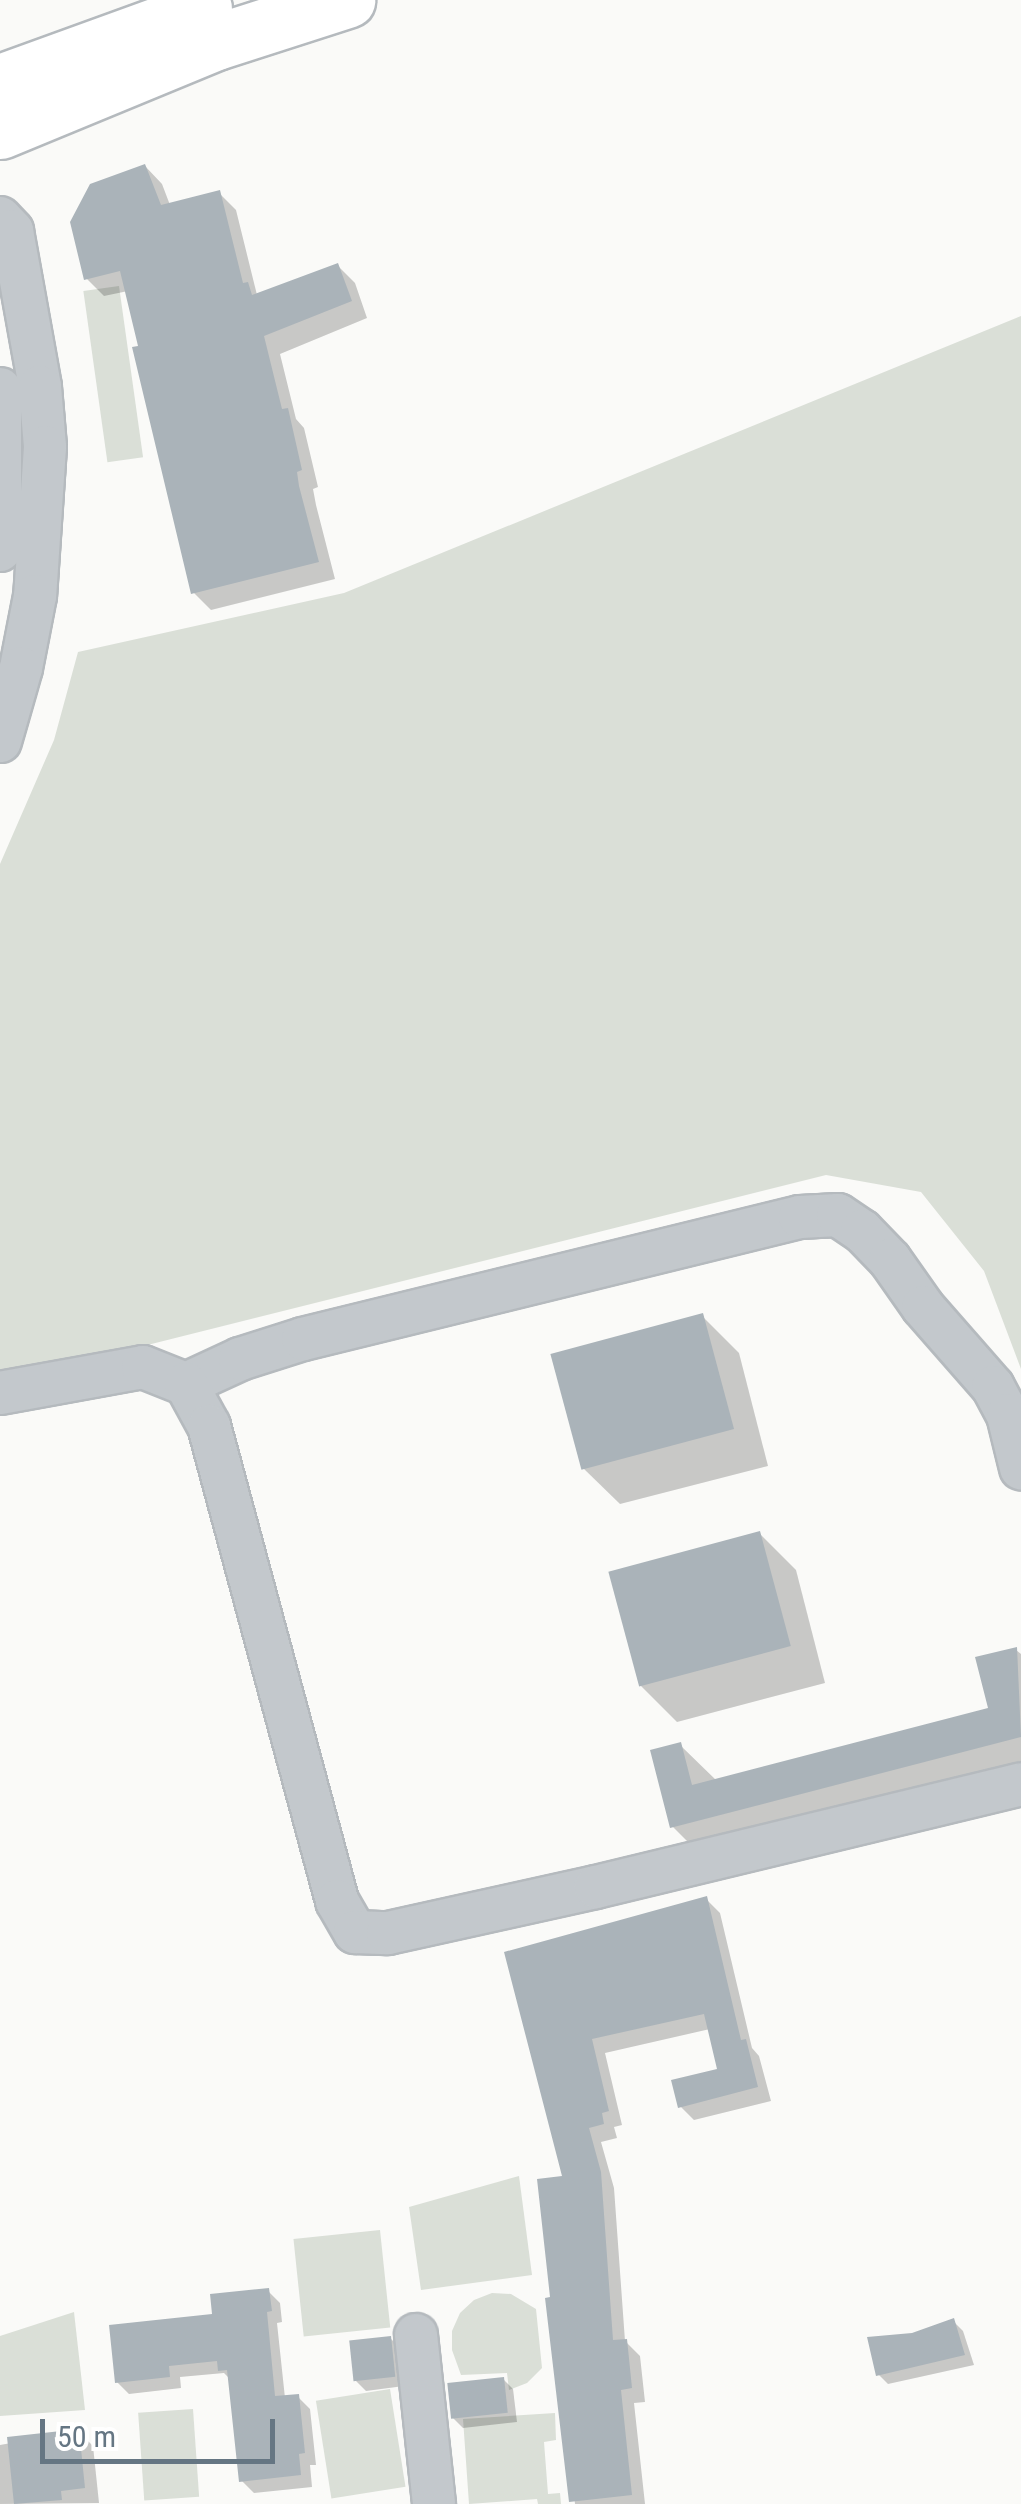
<!DOCTYPE html>
<html>
<head>
<meta charset="utf-8">
<style>
  body { margin:0 }
  #map { position:relative; width:1021px; height:2504px; overflow:hidden; background:#fafaf8; font-family:"Roboto Condensed",sans-serif }
  div>[style] { position:absolute }
  .green>* { inset:0; background:#dadfd7; transform-origin:0 0 }
  .shadow>* { inset:0; background:#0003 }
  .building>* { inset:0; background:#aab3b9; transform-origin:0 0 }
  .roads { filter:drop-shadow(2px 0 #b5babe) drop-shadow(-2px 0 #b5babe) drop-shadow(0 2px #b5babe) drop-shadow(0 -2px #b5babe) }
  .minor>* { height:42px; margin:-21px; padding:0 21px; transform-origin:21px; border-radius:21px; background:#c3c8cc }
  .major>* { height:55px; margin:-27.5px; padding:0 27.5px; transform-origin:27.5px; border-radius:27.5px; background:#fff }
  span { translate:-50% -50%; white-space:nowrap; text-align:center; line-height:1.15; -webkit-text-stroke:10px #fff; paint-order:stroke }
  .scale { position:absolute; left:40px; top:2419px; width:235px; height:45px; box-sizing:border-box; border:5px solid #657683; border-top:0; padding-left:12px; font-size:30px; line-height:35px; white-space:nowrap; color:#657683; -webkit-text-stroke:8px #fff; paint-order:stroke }
</style>
</head>
<body>
<div id="map">
  <div class="green">
    <i style="left:119px;top:286px;width:173px;height:36px;rotate:82deg"></i>
    <i style="clip-path:polygon(1021px 316px,1021px 1369px,984px 1271px,921px 1192px,826px 1175px,0 1382px,0 864px,54px 740px,78px 652px,344px 593px)"></i>
    <i style="clip-path:polygon(519px 2176px,532px 2275px,421px 2290px,409px 2207px)"></i>
    <i style="left:380px;top:2230px;width:98px;height:87px;rotate:84deg"></i>
    <i style="clip-path:polygon(492px 2293px,511px 2294px,536px 2309px,542px 2368px,527px 2383px,509px 2390px,507px 2373px,461px 2375px,452px 2350px,452px 2331px,460px 2313px,474px 2300px)"></i>
    <i style="clip-path:polygon(74px 2312px,85px 2410px,0 2416px,0 2336px)"></i>
    <i style="left:390px;top:2389px;width:99px;height:75px;rotate:81deg"></i>
    <i style="left:193px;top:2409px;width:88px;height:55px;rotate:86deg"></i>
    <i style="clip-path:polygon(555px 2413px,556px 2440px,544px 2442px,548px 2494px,560px 2493px,561px 2504px,538px 2504px,537px 2499px,469px 2504px,463px 2419px)"></i>
  </div>
  <div class="shadow">
    <i style="clip-path:polygon(145px 166px,162px 184px,170px 205px,219px 193px,236px 210px,257px 295px,338px 266px,355px 283px,367px 318px,280px 354px,296px 419px,304px 428px,318px 487px,313px 489px,316px 505px,335px 579px,211px 610px,193px 592px,128px 291px,104px 296px,87px 279px)"></i>
    <i style="clip-path:polygon(702px 1316px,739px 1353px,768px 1466px,620px 1504px,583px 1468px)"></i>
    <i style="clip-path:polygon(759px 1533px,796px 1570px,825px 1683px,677px 1722px,640px 1685px)"></i>
    <i style="clip-path:polygon(1016px 1650px,1021px 1654px,1021px 1782px,709px 1863px,672px 1826px,680px 1745px,717px 1781px,991px 1710px)"></i>
    <i style="clip-path:polygon(706px 1899px,720px 1913px,752px 2048px,759px 2056px,771px 2101px,694px 2120px,680px 2106px,720px 2071px,710px 2029px,605px 2053px,622px 2125px,614px 2127px,617px 2138px,601px 2142px,614px 2188px,625px 2341px,640px 2356px,645px 2402px,634px 2403px,645px 2504px,575px 2504px,553px 2300px,566px 2178px,507px 1954px)"></i>
    <i style="clip-path:polygon(268px 2291px,280px 2303px,282px 2322px,277px 2323px,285px 2398px,298px 2397px,310px 2409px,316px 2465px,310px 2465px,312px 2487px,254px 2493px,242px 2481px,231px 2380px,224px 2373px,180px 2377px,181px 2388px,129px 2394px,117px 2382px,215px 2316px)"></i>
    <i style="clip-path:polygon(953px 2321px,963px 2331px,974px 2365px,888px 2384px,878px 2374px,913px 2336px)"></i>
    <i style="clip-path:polygon(390px 2338px,400px 2348px,404px 2386px,366px 2391px,356px 2381px)"></i>
    <i style="clip-path:polygon(503px 2379px,513px 2389px,517px 2422px,463px 2428px,453px 2418px)"></i>
    <i style="clip-path:polygon(78px 2431px,93px 2446px,99px 2503px,0 2504px,0 2445px)"></i>
  </div>
  <div class="building">
    <i style="clip-path:polygon(145px 164px,161px 205px,220px 190px,243px 283px,248px 282px,252px 295px,338px 263px,352px 301px,264px 336px,282px 409px,288px 408px,302px 470px,297px 472px,299px 486px,319px 562px,191px 594px,132px 347px,138px 346px,120px 271px,84px 280px,70px 222px,90px 184px)"></i>
    <i style="left:703px;top:1313px;width:120px;height:158px;rotate:75deg"></i>
    <i style="left:760px;top:1531px;width:119px;height:157px;rotate:75deg"></i>
    <i style="clip-path:polygon(1017px 1647px,1021px 1737px,670px 1828px,650px 1750px,681px 1742px,692px 1785px,988px 1708px,975px 1657px)"></i>
    <i style="clip-path:polygon(707px 1896px,741px 2040px,746px 2039px,758px 2087px,678px 2108px,671px 2080px,717px 2069px,704px 2014px,592px 2039px,609px 2111px,602px 2113px,604px 2124px,589px 2128px,601px 2172px,613px 2340px,627px 2339px,632px 2388px,621px 2390px,632px 2495px,569px 2502px,545px 2298px,550px 2297px,537px 2179px,562px 2176px,504px 1952px)"></i>
    <i style="clip-path:polygon(269px 2288px,272px 2311px,267px 2312px,275px 2396px,299px 2394px,305px 2453px,299px 2454px,301px 2475px,239px 2482px,227px 2370px,218px 2371px,217px 2361px,169px 2366px,170px 2377px,115px 2383px,109px 2325px,212px 2314px,210px 2294px)"></i>
    <i style="clip-path:polygon(954px 2318px,965px 2355px,876px 2376px,867px 2337px,912px 2333px)"></i>
    <i style="left:391px;top:2336px;width:41px;height:42px;rotate:84deg"></i>
    <i style="left:504px;top:2377px;width:36px;height:57px;rotate:84deg"></i>
    <i style="clip-path:polygon(79px 2429px,85px 2488px,61px 2491px,62px 2500px,14px 2504px,7px 2437px)"></i>
  </div>
  <div class="roads">
    <div class="minor">
      <i style="left:0;top:218px;width:18px;rotate:47deg"></i>
      <i style="left:12px;top:231px;width:158px;rotate:79.8deg"></i>
      <i style="left:40px;top:387px;width:60px;rotate:85.2deg"></i>
      <i style="left:45px;top:447px;width:149px;rotate:93.8deg"></i>
      <i style="left:35px;top:596px;width:73px;rotate:101deg"></i>
      <i style="left:21px;top:668px;width:76px;rotate:106deg"></i>
      <i style="left:0;top:389px;width:161px;rotate:90deg"></i>
      <i style="left:186px;top:1384px;width:60px;rotate:-24.8deg"></i>
      <i style="left:240px;top:1359px;width:66px;rotate:-17.6deg"></i>
      <i style="left:303px;top:1339px;width:512px;rotate:-13.79deg"></i>
      <i style="left:800px;top:1217px;width:38px;rotate:-3deg"></i>
      <i style="left:838px;top:1215px;width:29px;rotate:34deg"></i>
      <i style="left:862px;top:1231px;width:40px;rotate:46deg"></i>
      <i style="left:890px;top:1260px;width:57px;rotate:54.9deg"></i>
      <i style="left:923px;top:1307px;width:106px;rotate:48.8deg"></i>
      <i style="left:993px;top:1387px;width:32px;rotate:62deg"></i>
      <i style="left:1008px;top:1415px;width:55px;rotate:76.2deg"></i>
      <i style="left:0;top:1393px;width:145px;rotate:-10.3deg"></i>
      <i style="left:143px;top:1367px;width:46px;rotate:21.6deg"></i>
      <i style="left:186px;top:1384px;width:48px;rotate:61.3deg"></i>
      <i style="left:209px;top:1426px;width:492px;rotate:74.9deg"></i>
      <i style="left:337px;top:1901px;width:36px;rotate:60deg"></i>
      <i style="left:355px;top:1932px;width:33px;rotate:2deg"></i>
      <i style="left:388px;top:1933px;width:213px;rotate:-12.5deg"></i>
      <i style="left:596px;top:1887px;width:437px;rotate:-13.6deg"></i>
      <i style="left:416px;top:2335px;width:170px;rotate:83.9deg"></i>
    </div>
    <div class="major">
      <i style="left:0;top:82px;width:217px;rotate:-19.9deg"></i>
      <i style="left:0;top:131px;width:234px;rotate:-22.4deg"></i>
      <i style="left:216px;top:42px;width:138px;rotate:-17.8deg"></i>
    </div>
  </div>
  <div class="scale">50 m</div>
</div>
</body>
</html>
